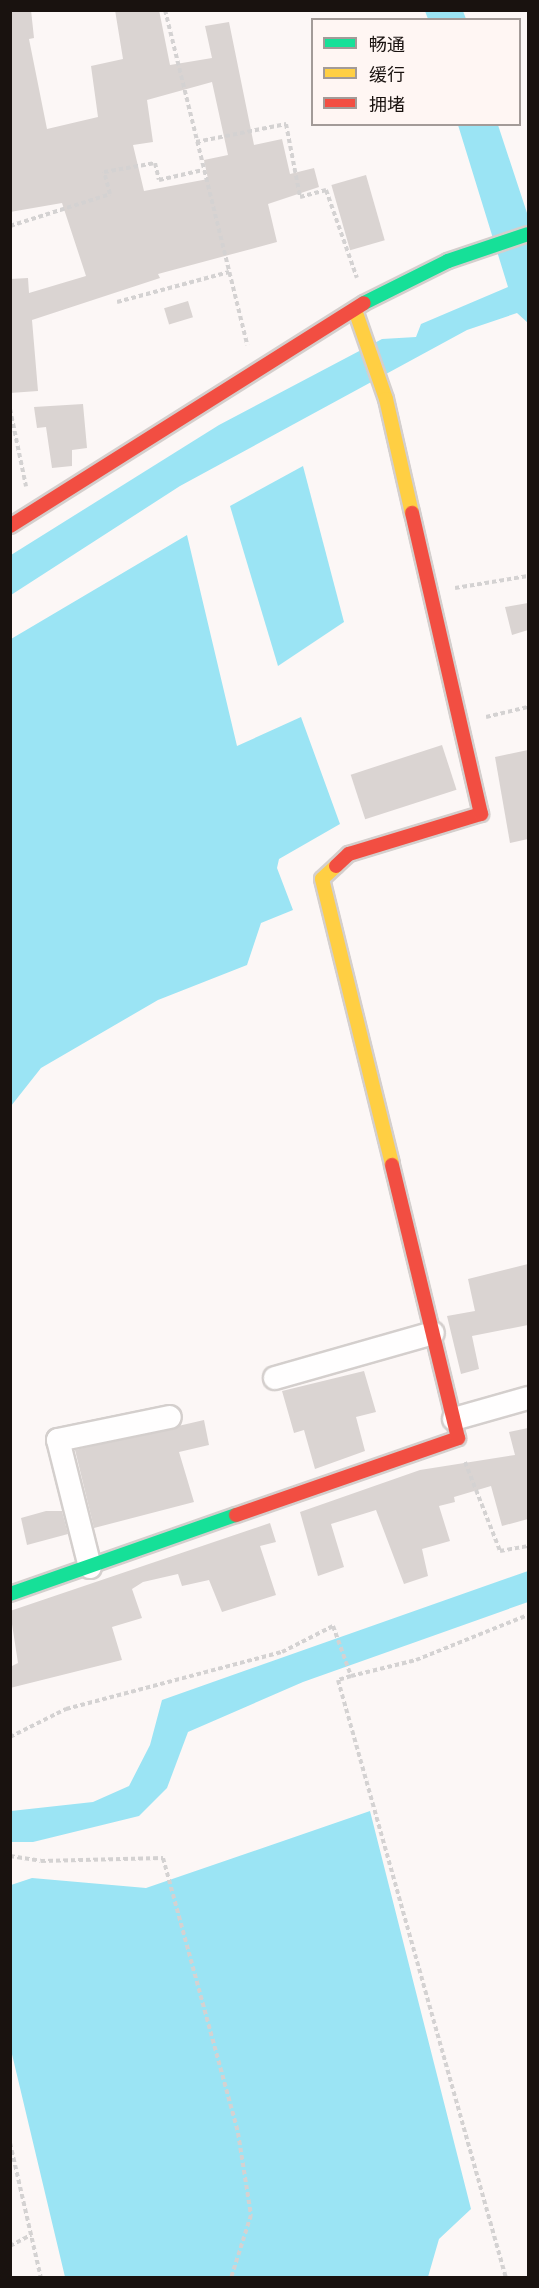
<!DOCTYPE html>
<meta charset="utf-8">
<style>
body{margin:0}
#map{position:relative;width:539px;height:2288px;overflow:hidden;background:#fcf7f6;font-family:"Open Sans","Noto Sans SC",sans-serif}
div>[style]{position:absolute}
.water>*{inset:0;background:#9be4f4}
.building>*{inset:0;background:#dad4d2;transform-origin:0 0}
.path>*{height:4px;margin-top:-2px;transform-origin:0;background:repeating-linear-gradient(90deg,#d4d2d2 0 4.5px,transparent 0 7.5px)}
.roads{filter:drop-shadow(2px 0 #d4cfcd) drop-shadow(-2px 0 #d4cfcd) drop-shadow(0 2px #d4cfcd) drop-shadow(0 -2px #d4cfcd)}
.street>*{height:22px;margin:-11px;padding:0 11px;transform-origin:11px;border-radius:11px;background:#fffefe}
.fast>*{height:14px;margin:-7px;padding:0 7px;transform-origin:7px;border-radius:7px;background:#16e098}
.slow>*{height:14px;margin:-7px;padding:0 7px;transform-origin:7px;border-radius:7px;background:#ffcf43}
.jam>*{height:14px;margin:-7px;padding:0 7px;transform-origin:7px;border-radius:7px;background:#f24e42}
span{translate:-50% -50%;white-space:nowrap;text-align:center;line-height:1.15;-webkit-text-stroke:5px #fff6f3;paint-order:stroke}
.frame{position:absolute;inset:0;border:12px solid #19120f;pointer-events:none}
.legend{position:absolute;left:311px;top:18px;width:210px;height:108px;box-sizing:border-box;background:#fff6f3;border:2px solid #a39b98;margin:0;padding:8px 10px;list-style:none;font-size:18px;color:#19120f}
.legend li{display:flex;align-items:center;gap:12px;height:30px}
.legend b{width:30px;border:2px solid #a39b98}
</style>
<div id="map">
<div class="water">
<div style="clip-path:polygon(425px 11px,463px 11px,466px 19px,428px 19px)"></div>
<div style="clip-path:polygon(458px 125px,498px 125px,528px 216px,528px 323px,517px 313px,467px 330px,180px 486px,11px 595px,11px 555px,219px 425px,382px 339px,416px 337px,421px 324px,508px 287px)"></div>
<div style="clip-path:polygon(303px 466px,344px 622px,278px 666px,230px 506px)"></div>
<div style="clip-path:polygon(187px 535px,237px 746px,301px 717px,340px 824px,279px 859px,277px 868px,293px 910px,261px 923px,247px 965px,158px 1000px,41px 1068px,11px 1106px,11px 639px)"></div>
<div style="clip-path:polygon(528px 1571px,528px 1602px,303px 1682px,188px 1732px,167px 1788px,139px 1816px,33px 1842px,11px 1842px,11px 1811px,93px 1802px,129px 1786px,150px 1745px,162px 1700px)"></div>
<div style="clip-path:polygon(370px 1811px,471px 2209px,439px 2239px,428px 2277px,65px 2277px,11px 2050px,11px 1885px,32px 1878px,146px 1888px)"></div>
</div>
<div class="building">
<div style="clip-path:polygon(evenodd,10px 10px,31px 10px,34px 38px,29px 39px,47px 129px,98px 117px,91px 66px,123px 59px,115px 10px,159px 10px,170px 65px,212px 58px,205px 26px,229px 22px,254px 145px,282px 139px,290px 174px,314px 168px,319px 187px,268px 204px,277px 242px,158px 274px,160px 278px,32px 320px,38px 391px,10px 393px,10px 279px,28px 278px,29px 293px,86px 276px,62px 203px,10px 212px,10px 10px,212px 82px,228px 155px,204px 160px,208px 179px,144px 191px,133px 145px,153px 142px,147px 100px,212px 82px)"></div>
<div style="left:366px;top:175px;width:68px;height:36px;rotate:74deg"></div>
<div style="left:188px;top:301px;width:17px;height:25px;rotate:73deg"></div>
<div style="clip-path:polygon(83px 404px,87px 448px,72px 450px,72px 466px,52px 468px,46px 427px,37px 428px,34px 407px)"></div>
<div style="clip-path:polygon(528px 603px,528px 630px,512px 635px,505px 607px)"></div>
<div style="left:442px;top:745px;width:47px;height:96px;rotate:72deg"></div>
<div style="clip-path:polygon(528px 750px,528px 839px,510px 843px,495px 757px)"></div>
<div style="clip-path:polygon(528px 1264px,528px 1325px,472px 1336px,479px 1369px,461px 1374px,447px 1316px,475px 1311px,468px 1279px)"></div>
<div style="clip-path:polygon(364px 1371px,376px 1412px,356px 1417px,365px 1451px,315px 1469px,304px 1430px,294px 1433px,282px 1391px)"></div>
<div style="clip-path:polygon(204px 1420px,209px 1445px,179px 1452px,194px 1502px,94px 1528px,75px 1450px)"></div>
<div style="clip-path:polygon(528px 1428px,528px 1519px,502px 1526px,491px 1486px,454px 1497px,455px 1502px,439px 1506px,450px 1541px,422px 1549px,428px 1576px,404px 1584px,376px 1510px,331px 1524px,344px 1567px,318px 1576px,300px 1512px,420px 1470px,515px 1455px,509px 1432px)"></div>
<div style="clip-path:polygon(46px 1511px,62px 1511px,68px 1534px,27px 1545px,21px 1518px)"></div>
<div style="clip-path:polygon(270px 1523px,276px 1542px,260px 1546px,276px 1595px,222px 1612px,209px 1580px,182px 1586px,178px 1574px,143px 1582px,132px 1589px,142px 1618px,112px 1627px,122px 1660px,10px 1688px,10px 1667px,18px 1663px,10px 1611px)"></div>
</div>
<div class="path">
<div style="left:165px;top:10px;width:345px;rotate:76.2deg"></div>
<div style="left:196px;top:142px;width:92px;rotate:-11.3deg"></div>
<div style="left:286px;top:124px;width:74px;rotate:79.1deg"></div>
<div style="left:300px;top:197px;width:27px;rotate:-15deg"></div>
<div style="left:326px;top:190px;width:93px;rotate:70.6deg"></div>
<div style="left:10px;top:226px;width:105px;rotate:-17.7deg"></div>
<div style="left:110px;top:194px;width:23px;rotate:-105deg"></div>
<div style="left:104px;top:172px;width:52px;rotate:-10deg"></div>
<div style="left:155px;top:163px;width:17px;rotate:77deg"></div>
<div style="left:159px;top:180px;width:45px;rotate:-12.8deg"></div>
<div style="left:117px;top:302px;width:116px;rotate:-15deg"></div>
<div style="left:10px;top:409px;width:79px;rotate:78.3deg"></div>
<div style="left:455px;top:588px;width:74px;rotate:-9.3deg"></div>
<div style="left:486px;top:717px;width:43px;rotate:-13.4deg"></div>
<div style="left:465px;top:1462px;width:96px;rotate:68.5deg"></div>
<div style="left:500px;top:1551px;width:28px;rotate:-10deg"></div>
<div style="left:351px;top:1676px;width:67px;rotate:-13.8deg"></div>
<div style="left:416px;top:1660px;width:121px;rotate:-21.9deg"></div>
<div style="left:10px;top:1737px;width:63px;rotate:-26.6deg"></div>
<div style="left:66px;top:1709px;width:223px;rotate:-14.8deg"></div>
<div style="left:282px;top:1652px;width:57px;rotate:-27deg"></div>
<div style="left:333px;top:1626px;width:53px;rotate:70.2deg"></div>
<div style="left:351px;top:1676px;width:14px;rotate:163deg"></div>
<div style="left:338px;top:1680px;width:621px;rotate:74.31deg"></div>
<div style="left:10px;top:1856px;width:31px;rotate:9deg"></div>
<div style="left:41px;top:1861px;width:122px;rotate:-1.4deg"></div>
<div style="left:163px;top:1858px;width:285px;rotate:74.7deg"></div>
<div style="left:238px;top:2133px;width:83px;rotate:81deg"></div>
<div style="left:251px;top:2215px;width:66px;rotate:107.6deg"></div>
<div style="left:10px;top:2143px;width:139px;rotate:77.1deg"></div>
<div style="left:10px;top:2246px;width:24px;rotate:-28deg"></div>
</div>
<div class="roads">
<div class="street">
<div style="left:275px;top:1378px;width:164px;rotate:-15.9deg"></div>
<div style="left:454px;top:1419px;width:77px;rotate:-15.8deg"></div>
<div style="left:90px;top:1567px;width:131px;rotate:-104.1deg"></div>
<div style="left:58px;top:1440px;width:114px;rotate:-11.6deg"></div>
</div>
<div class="fast">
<div style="left:364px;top:303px;width:94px;rotate:-26.6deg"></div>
<div style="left:448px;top:261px;width:84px;rotate:-18.6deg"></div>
<div style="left:10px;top:1594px;width:239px;rotate:-19.3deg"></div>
</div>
<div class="slow">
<div style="left:355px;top:310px;width:94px;rotate:70.8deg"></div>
<div style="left:386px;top:399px;width:117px;rotate:77.2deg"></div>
<div style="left:336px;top:866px;width:19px;rotate:137deg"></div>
<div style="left:322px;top:879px;width:294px;rotate:76.2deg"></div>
</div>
<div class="jam">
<div style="left:10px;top:526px;width:418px;rotate:-32.2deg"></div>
<div style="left:336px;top:866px;width:18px;rotate:-43deg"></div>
<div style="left:349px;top:854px;width:138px;rotate:-16.9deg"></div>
<div style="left:481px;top:814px;width:309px;rotate:-102.9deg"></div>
<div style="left:236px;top:1515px;width:235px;rotate:-19.1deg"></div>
<div style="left:458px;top:1438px;width:281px;rotate:-103.6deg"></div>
</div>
</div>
<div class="frame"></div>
<ul class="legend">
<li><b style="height:8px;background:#16e098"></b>畅通</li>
<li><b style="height:8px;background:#ffcf43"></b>缓行</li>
<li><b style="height:8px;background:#f24e42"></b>拥堵</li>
</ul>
</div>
